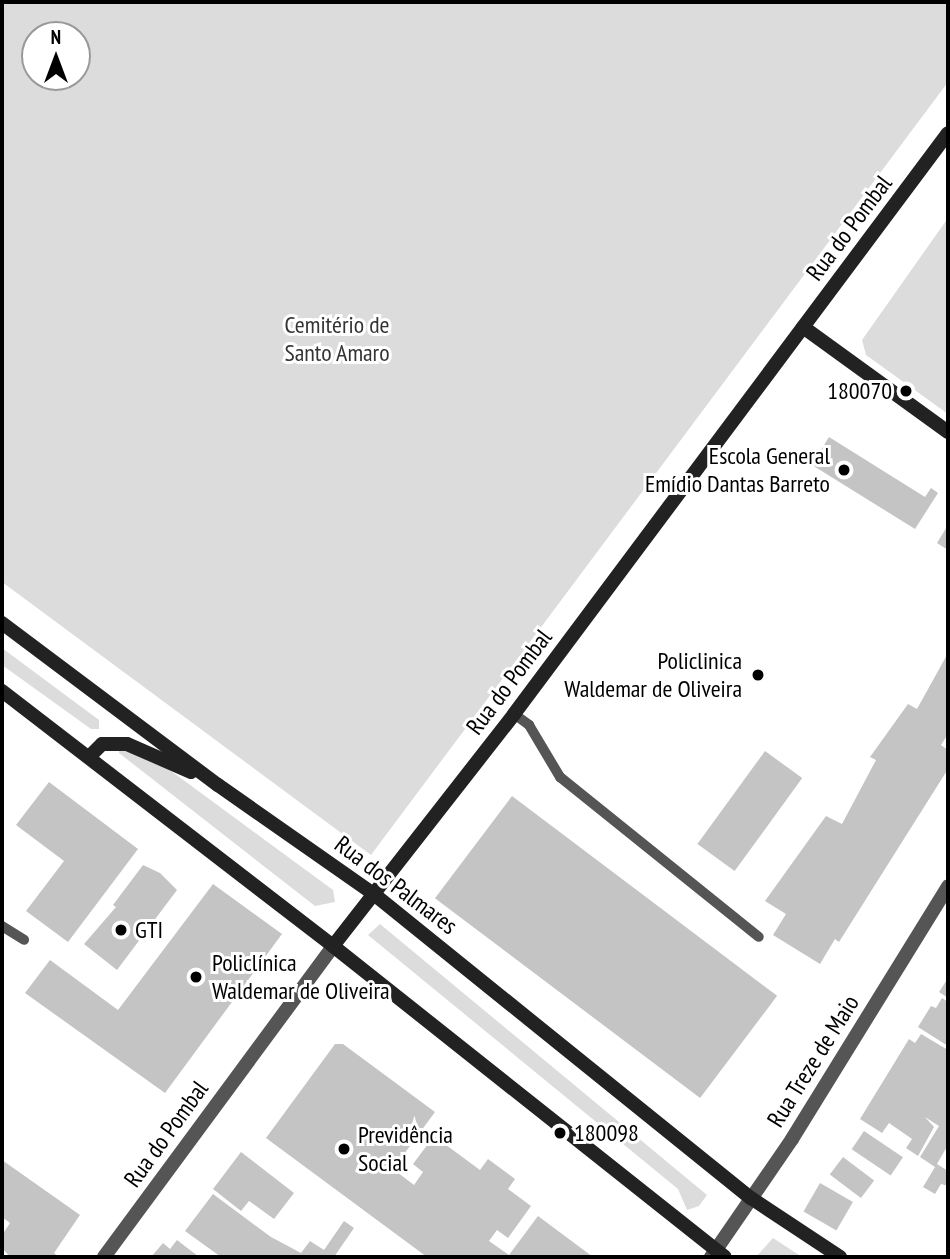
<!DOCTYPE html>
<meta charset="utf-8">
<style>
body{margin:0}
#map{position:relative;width:950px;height:1259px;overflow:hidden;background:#fff;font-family:"PT Sans Narrow",sans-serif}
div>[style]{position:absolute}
.green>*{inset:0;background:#dcdcdc}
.building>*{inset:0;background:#c4c4c4;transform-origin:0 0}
.lane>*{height:10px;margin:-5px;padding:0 5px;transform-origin:5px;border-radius:5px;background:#555}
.street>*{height:14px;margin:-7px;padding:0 7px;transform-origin:7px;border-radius:7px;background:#555}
.secondary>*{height:14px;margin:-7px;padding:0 7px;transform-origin:7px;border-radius:7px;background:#222}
.dots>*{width:19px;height:19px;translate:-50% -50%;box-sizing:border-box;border:4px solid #fff;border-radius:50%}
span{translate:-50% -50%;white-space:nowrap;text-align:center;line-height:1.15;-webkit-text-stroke:6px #fff;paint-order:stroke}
.street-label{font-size:24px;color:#000}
.park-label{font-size:24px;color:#333}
.poi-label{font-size:24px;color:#000}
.right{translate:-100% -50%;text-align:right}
.left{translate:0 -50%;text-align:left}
.frame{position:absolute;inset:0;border:4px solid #000;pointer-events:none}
.north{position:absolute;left:21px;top:21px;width:70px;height:70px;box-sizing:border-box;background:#fff;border:2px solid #999;border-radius:50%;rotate:0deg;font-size:19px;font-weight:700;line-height:28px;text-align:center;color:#000}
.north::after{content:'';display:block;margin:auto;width:24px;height:32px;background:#000;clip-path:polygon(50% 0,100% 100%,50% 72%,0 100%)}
</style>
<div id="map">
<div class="green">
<div style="clip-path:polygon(evenodd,2px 2px,948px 2px,948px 82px,371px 855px,2px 582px,2px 2px,77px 35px,77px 77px,35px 77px,35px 35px,77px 35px)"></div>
<div style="clip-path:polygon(948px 218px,948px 414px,866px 355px,862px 340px)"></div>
<div style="clip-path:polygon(2px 648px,99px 720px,99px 729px,91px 729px,2px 665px)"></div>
<div style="clip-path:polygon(129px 740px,333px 890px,335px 902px,315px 906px,119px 753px,119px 744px)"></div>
<div style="clip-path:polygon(380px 924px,707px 1195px,699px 1206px,687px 1210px,678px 1189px,368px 935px)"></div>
<div style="clip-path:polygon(773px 1238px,802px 1257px,756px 1257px)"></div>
</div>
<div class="building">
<div style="clip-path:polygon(829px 437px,925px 497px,931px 488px,938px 493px,915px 529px,812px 465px)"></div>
<div style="clip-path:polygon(948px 525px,948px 550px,937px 543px)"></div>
<div style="clip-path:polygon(948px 653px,948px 734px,941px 745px,948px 750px,948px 769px,839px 942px,835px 939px,820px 964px,773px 935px,786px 914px,765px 901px,826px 816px,842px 824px,876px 760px,870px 757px,908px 704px,917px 709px)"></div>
<div style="left:765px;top:751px;width:46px;height:115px;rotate:36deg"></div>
<div style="clip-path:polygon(49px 782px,138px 849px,68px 942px,26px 911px,64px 861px,16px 825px)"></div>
<div style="left:512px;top:796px;width:332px;height:128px;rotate:37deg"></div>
<div style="clip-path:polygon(143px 865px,160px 873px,177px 890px,117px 970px,84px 944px,116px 907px,113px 905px)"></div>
<div style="clip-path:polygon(213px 884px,282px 934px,165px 1093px,25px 993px,50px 960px,118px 1010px)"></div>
<div style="clip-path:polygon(948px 978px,948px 998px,939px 992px)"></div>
<div style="clip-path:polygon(942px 998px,948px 1002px,948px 1046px,918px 1027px,931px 1006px,936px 1008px)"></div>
<div style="clip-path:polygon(921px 1034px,948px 1050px,948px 1145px,937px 1164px,948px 1171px,948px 1186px,941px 1184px,935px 1194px,923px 1187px,935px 1167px,920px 1157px,939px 1126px,925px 1117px,934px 1127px,918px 1156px,906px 1148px,912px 1139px,889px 1123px,882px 1133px,860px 1119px,909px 1039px,915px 1043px)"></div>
<div style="clip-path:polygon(335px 1044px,343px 1044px,435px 1112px,393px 1169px,414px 1185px,423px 1172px,413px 1164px,434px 1136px,480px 1170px,488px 1159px,515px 1179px,508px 1189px,531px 1206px,508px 1238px,497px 1230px,489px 1241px,509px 1255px,538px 1216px,593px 1257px,427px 1257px,266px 1138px)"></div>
<div style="left:864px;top:1131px;width:47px;height:22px;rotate:34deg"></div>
<div style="clip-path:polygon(241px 1152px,294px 1193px,274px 1219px,249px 1201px,241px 1211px,213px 1189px)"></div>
<div style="left:843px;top:1157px;width:39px;height:22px;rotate:37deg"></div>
<div style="clip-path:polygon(2px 1160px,80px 1215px,54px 1253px,59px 1257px,10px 1257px,2px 1248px,2px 1235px,10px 1223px,2px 1217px)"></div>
<div style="left:820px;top:1183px;width:38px;height:33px;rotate:30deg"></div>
<div style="clip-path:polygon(213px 1194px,271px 1237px,301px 1253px,310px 1241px,324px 1250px,344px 1221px,354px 1228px,334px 1257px,221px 1257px,185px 1231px)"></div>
<div style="clip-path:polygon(177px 1240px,199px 1257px,151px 1257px,163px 1243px,170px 1249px)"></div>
</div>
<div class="lane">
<div style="left:514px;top:714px;width:19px;rotate:36deg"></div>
<div style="left:529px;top:725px;width:61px;rotate:59.2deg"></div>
<div style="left:560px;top:777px;width:255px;rotate:38.8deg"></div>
<div style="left:2px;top:926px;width:26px;rotate:32deg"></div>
</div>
<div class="street">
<div style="left:104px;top:1257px;width:386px;rotate:-53.6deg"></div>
<div style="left:711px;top:1257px;width:143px;rotate:-55.5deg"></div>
<div style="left:792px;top:1139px;width:297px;rotate:-58.3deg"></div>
</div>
<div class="secondary">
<div style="left:803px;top:327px;width:179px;rotate:35.9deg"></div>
<div style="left:2px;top:623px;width:270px;rotate:36.9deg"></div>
<div style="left:218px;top:785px;width:192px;rotate:35deg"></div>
<div style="left:375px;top:895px;width:483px;rotate:38.9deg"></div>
<div style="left:751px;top:1198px;width:107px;rotate:33.5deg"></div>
<div style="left:2px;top:691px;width:418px;rotate:37.6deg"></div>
<div style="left:333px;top:946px;width:500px;rotate:38.43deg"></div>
<div style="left:90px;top:756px;width:17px;rotate:-45deg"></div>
<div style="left:102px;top:744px;width:25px"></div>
<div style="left:127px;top:744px;width:70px;rotate:23.6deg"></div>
<div style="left:333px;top:946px;width:294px;rotate:-52deg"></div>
<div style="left:514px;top:714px;width:725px;rotate:-53.24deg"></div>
</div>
<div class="dots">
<div style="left:906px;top:391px;background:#000"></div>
<div style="left:844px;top:470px;background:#000"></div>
<div style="left:758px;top:675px;background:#000"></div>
<div style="left:121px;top:930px;background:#000"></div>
<div style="left:196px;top:977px;background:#000"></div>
<div style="left:560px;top:1133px;background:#000"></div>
<div style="left:344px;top:1149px;background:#000"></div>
</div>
<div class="street-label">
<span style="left:849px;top:228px;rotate:-53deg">Rua do Pombal</span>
<span style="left:509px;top:682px;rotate:-53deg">Rua do Pombal</span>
<span style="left:396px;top:885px;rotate:37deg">Rua dos Palmares</span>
<span style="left:813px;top:1061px;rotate:-58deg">Rua Treze de Maio</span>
<span style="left:166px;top:1134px;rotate:-54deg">Rua do Pombal</span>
</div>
<div class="park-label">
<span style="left:337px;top:339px">Cemitério de<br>Santo Amaro</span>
</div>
<div class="poi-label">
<span class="right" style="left:892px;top:391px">180070</span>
<span class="right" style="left:830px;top:470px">Escola General<br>Emídio Dantas Barreto</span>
<span class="right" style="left:742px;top:675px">Policlinica<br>Waldemar de Oliveira</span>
<span class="left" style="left:135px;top:930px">GTI</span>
<span class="left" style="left:212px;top:977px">Policlínica<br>Waldemar de Oliveira</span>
<span class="left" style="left:574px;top:1133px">180098</span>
<span class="left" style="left:358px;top:1149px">Previdência<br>Social</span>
</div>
<div class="frame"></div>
<div class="north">N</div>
</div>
